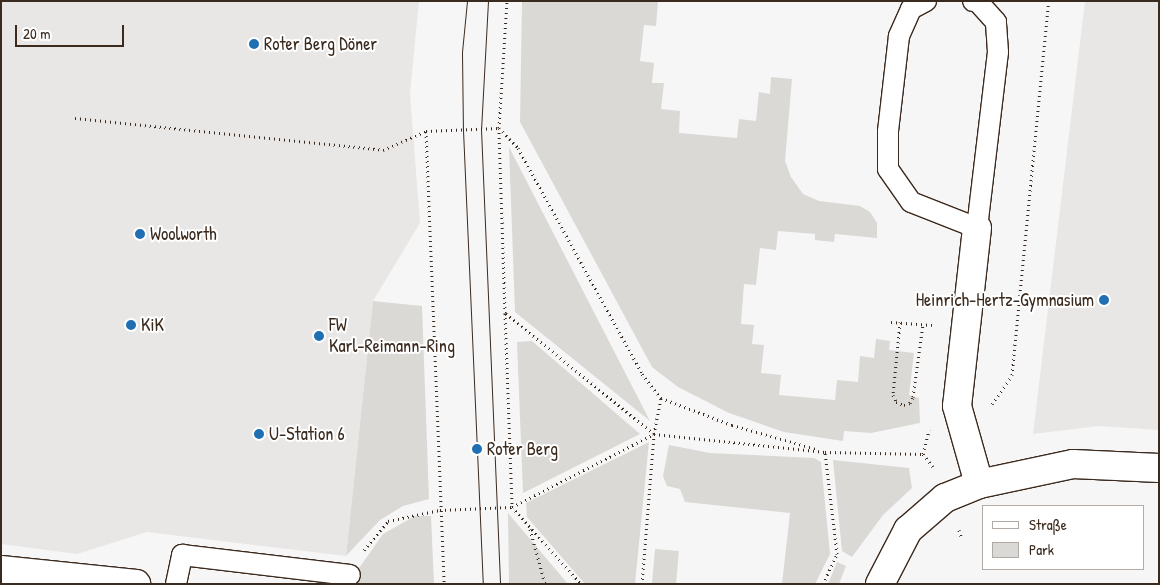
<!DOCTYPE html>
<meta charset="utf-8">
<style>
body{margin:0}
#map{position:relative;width:1160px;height:585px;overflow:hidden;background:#f7f6f6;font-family:"Patrick Hand",sans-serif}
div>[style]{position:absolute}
.built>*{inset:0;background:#e9e7e6}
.green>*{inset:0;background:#dbd9d6;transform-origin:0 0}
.path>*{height:3px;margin-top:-1.5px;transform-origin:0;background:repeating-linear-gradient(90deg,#3b2a1e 0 1px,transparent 0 5px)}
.roads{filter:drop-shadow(1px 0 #3b2a1e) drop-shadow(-1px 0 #3b2a1e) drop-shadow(0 1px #3b2a1e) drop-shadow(0 -1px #3b2a1e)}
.service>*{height:20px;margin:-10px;padding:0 10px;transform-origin:10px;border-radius:10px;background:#fff}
.minor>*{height:28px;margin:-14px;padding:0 14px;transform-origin:14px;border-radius:14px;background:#fff}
.tram>*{height:1px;margin:-0.5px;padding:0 0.5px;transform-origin:0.5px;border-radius:0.5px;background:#3b2a1e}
.dots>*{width:14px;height:14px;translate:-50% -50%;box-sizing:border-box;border:2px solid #fff;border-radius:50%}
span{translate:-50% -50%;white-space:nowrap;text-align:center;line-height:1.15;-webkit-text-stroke:4px #fff;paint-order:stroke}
.poi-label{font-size:18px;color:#3b2a1e}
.left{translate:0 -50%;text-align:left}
.right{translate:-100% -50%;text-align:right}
.frame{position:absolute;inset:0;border:2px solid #3b2a1e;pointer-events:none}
.legend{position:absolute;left:982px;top:505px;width:162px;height:65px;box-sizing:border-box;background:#fff;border:1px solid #b1aaa5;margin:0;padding:6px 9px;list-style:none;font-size:15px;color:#3b2a1e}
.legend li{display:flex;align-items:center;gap:10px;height:25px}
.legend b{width:25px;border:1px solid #b1aaa5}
.scale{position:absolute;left:15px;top:25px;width:109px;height:22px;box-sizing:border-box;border:2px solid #3b2a1e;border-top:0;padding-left:6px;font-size:15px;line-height:18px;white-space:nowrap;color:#3b2a1e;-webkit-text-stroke:4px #fff;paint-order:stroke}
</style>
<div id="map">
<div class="built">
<div style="clip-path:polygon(1px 1px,419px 1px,410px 94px,420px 223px,373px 301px,346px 556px,147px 532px,77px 554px,1px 544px)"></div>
<div style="clip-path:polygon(1085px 1px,1159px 1px,1159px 430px,1099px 426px,1033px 434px)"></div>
</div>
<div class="green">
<div style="clip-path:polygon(522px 1px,658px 1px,656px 26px,644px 25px,640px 61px,654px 63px,652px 83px,664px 83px,661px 109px,680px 111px,679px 133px,737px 138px,739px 119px,756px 121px,759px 92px,770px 94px,771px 77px,792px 79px,785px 161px,791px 177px,803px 194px,819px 201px,860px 206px,870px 212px,877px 223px,877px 238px,835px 234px,834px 242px,815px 240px,815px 234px,778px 231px,776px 250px,760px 248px,756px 285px,744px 284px,741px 324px,754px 325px,752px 344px,764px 345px,761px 373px,781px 375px,779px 395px,835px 400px,837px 380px,858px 382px,860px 356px,874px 358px,876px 339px,890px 341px,889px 350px,914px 353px,909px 395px,919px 398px,920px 423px,871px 433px,844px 431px,843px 441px,784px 432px,729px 413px,678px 387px,652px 367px,520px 122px)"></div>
<div style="clip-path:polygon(509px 147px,650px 421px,515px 312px)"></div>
<div style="clip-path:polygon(373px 301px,422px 306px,429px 499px,403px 506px,380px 520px,346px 556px)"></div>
<div style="clip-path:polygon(532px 341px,640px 434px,523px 493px,517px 342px)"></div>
<div style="clip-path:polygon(649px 442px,635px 584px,585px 584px,527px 517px,526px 503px)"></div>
<div style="clip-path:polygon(669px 445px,710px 453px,814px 458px,821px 462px,830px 554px,815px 584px,782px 584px,790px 513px,685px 502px,680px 489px,667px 486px,663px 476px)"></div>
<div style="clip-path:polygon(833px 460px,909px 468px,912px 488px,883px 515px,852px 557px,842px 551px)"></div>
<div style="clip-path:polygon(508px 513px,568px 584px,509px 584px)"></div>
<div style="clip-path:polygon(415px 516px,431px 516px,434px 584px,348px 584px,383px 534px)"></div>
<div style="left:655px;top:549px;width:24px;height:35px;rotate:5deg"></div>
<div style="clip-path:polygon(837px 562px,846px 566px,839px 584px,828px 584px)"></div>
</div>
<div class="path">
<div style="left:75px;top:118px;width:310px;rotate:5.9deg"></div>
<div style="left:383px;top:150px;width:47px;rotate:-23.8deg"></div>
<div style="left:426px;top:131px;width:73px;rotate:-2.4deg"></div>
<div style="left:499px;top:128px;width:28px;rotate:46deg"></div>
<div style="left:518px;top:148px;width:258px;rotate:61.2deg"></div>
<div style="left:642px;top:374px;width:31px;rotate:52deg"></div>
<div style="left:426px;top:131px;width:453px;rotate:87.7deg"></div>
<div style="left:505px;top:313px;width:194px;rotate:87.9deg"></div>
<div style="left:512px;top:507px;width:103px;rotate:48.1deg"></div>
<div style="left:891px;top:322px;width:41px;rotate:4.2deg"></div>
<div style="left:900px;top:322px;width:73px;rotate:95.5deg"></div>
<div style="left:893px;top:395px;width:8px;rotate:67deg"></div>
<div style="left:896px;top:402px;width:9px;rotate:21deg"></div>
<div style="left:904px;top:405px;width:6px;rotate:-18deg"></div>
<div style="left:910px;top:403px;width:7px;rotate:-63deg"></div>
<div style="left:913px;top:397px;width:74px;rotate:-82.2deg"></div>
<div style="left:992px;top:404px;width:35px;rotate:-55deg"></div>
<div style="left:1012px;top:375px;width:376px;rotate:-84.4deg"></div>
<div style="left:654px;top:434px;width:37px;rotate:-79deg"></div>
<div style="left:661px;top:398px;width:76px;rotate:20.8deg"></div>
<div style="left:732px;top:425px;width:87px;rotate:15.9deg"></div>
<div style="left:923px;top:454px;width:25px;rotate:-76deg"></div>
<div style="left:530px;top:529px;width:57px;rotate:74.7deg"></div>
<div style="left:959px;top:530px;width:9px;rotate:72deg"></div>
<div style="left:364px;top:550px;width:38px;rotate:-50deg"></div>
<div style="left:388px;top:521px;width:53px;rotate:-11.9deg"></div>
<div style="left:440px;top:510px;width:72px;rotate:-2.4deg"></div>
<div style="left:512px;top:507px;width:160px;rotate:-27.2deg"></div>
<div style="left:654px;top:434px;width:192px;rotate:-140.9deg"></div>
<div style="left:505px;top:313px;width:185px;rotate:-91.9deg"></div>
<div style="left:499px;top:128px;width:127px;rotate:-86.4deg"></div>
<div style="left:642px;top:584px;width:150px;rotate:-85.4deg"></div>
<div style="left:654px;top:434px;width:172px;rotate:6deg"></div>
<div style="left:825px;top:452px;width:98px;rotate:1.2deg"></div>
<div style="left:923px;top:454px;width:16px;rotate:52deg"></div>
<div style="left:823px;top:584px;width:33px;rotate:-65deg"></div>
<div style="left:837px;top:554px;width:103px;rotate:-96.7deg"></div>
</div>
<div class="roads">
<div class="service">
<div style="left:926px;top:1px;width:17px;rotate:152deg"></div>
<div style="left:911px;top:9px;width:30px;rotate:114deg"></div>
<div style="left:899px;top:36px;width:96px;rotate:96.6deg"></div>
<div style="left:888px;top:131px;width:38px;rotate:90deg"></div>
<div style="left:888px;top:169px;width:40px;rotate:55.1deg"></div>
<div style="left:911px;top:202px;width:71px;rotate:21.5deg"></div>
<div style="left:977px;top:228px;width:177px;rotate:-83.2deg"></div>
<div style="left:998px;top:52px;width:30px;rotate:-94deg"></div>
<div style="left:996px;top:22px;width:27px;rotate:-132deg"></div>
<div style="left:978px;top:2px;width:5px;rotate:-169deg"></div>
<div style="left:176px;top:584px;width:30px;rotate:-78deg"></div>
<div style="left:182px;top:555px;width:169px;rotate:6.8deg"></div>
</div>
<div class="minor">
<div style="left:977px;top:228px;width:179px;rotate:96.4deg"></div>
<div style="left:957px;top:406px;width:81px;rotate:74.2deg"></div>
<div style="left:1px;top:570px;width:136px;rotate:5.9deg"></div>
<div style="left:880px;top:584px;width:61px;rotate:-62.6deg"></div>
<div style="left:908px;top:530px;width:49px;rotate:-40.9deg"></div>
<div style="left:945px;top:498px;width:37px;rotate:-22deg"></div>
<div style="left:979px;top:484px;width:96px;rotate:-12deg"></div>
<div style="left:1073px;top:464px;width:86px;rotate:2.7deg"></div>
</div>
</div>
<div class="tram">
<div style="left:467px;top:1px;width:51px;rotate:95.6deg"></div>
<div style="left:462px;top:52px;width:78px;rotate:89.3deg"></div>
<div style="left:463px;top:130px;width:454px;rotate:87.5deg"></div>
<div style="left:488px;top:1px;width:128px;rotate:93.1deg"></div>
<div style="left:481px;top:129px;width:455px;rotate:87.6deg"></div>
</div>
<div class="dots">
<div style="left:254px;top:44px;background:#1f6fb2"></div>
<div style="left:140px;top:234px;background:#1f6fb2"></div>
<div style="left:1104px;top:300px;background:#1f6fb2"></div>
<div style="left:131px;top:325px;background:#1f6fb2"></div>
<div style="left:319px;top:336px;background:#1f6fb2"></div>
<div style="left:259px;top:434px;background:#1f6fb2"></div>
<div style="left:477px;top:449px;background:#1f6fb2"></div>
</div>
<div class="poi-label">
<span class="left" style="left:264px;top:44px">Roter Berg Döner</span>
<span class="left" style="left:150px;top:234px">Woolworth</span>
<span class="right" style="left:1094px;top:300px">Heinrich-Hertz-Gymnasium</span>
<span class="left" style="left:141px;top:325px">KiK</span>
<span class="left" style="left:329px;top:336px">FW<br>Karl-Reimann-Ring</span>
<span class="left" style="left:269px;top:434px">U-Station 6</span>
<span class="left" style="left:487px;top:449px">Roter Berg</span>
</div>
<div class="frame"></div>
<ul class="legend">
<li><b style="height:6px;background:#fff"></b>Straße</li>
<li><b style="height:14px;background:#dbd9d6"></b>Park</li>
</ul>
<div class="scale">20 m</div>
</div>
